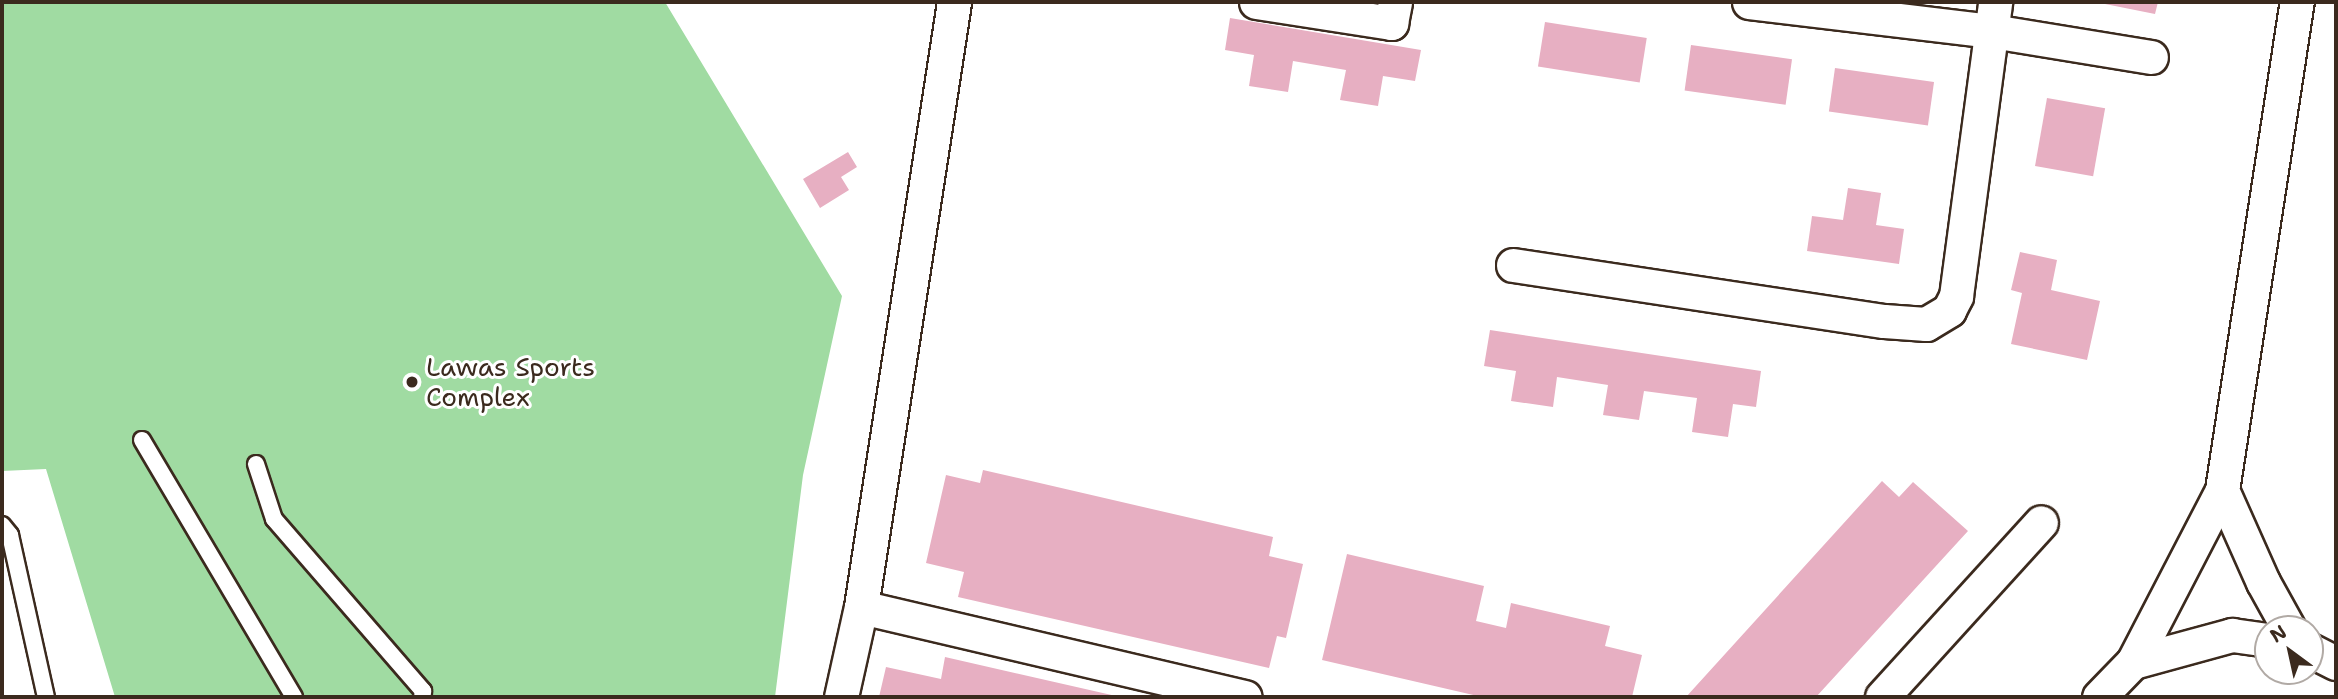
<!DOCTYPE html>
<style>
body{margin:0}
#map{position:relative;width:2338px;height:699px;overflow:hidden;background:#fff;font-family:"Shantell Sans",sans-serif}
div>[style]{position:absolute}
.green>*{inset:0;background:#a0dba2}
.building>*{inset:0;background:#e7afc2;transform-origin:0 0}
.roads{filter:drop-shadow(2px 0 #3b2a1e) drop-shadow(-2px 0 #3b2a1e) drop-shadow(0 2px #3b2a1e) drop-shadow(0 -2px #3b2a1e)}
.lane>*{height:16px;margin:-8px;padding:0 8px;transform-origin:8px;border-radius:8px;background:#fff}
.street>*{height:33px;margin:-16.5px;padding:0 16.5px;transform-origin:16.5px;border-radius:16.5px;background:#fff}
.dots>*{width:19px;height:19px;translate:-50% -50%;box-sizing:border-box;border:4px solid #fff;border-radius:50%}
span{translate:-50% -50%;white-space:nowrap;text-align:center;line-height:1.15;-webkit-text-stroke:6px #fff;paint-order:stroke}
.poi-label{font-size:26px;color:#3b2a1e}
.left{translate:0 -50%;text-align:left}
.frame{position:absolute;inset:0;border:4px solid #3b2a1e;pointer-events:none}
.north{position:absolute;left:2254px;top:615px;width:70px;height:70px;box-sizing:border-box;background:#fff;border:2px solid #b1aaa5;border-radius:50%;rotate:327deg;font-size:19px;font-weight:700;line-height:28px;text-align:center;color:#3b2a1e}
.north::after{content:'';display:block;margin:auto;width:24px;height:32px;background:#3b2a1e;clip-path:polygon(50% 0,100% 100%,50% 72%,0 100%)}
</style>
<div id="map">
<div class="green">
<div style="clip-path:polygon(2px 2px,665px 2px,842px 296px,803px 475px,775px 697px,115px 697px,46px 469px,2px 471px)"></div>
</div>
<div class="building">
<div style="clip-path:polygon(2095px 2px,2158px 2px,2155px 14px)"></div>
<div style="clip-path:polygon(1230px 18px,1421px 50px,1415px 81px,1383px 76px,1378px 106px,1340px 100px,1346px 70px,1293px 61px,1288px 92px,1249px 86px,1254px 55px,1225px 50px)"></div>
<div style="left:1545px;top:22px;width:103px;height:45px;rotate:9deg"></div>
<div style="left:1691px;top:45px;width:102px;height:46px;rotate:8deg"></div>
<div style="left:1835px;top:68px;width:100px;height:44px;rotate:8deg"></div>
<div style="left:2047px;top:98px;width:59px;height:69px;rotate:10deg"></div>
<div style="clip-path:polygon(848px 152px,857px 167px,841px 177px,849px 190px,820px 208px,803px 179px)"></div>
<div style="clip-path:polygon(1848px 188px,1881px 193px,1876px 225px,1904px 229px,1899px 264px,1807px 251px,1812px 216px,1843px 220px)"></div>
<div style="clip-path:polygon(2020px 252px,2057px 260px,2051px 290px,2100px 301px,2087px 360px,2011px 344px,2022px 293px,2011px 290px)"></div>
<div style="clip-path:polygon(1490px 330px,1761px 371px,1756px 407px,1733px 404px,1728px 437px,1692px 432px,1697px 398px,1644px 391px,1639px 420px,1603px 415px,1608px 385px,1557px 377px,1553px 407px,1511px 401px,1516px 371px,1484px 366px)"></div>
<div style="clip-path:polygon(983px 470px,1273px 537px,1269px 556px,1303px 564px,1286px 638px,1277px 636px,1269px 668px,958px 597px,964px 572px,926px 563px,946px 475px,980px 483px)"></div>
<div style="clip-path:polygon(1882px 481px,1899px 497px,1913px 482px,1968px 531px,1816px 697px,1686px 697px)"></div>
<div style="clip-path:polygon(1347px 554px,1484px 586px,1476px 621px,1506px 628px,1511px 603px,1610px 626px,1605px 646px,1642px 655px,1632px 697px,1482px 697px,1322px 660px)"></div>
<div style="clip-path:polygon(945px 657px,1116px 696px,1116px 697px,879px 697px,886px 667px,941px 679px)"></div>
</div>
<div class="roads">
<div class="lane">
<div style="left:142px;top:440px;width:299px;rotate:59.4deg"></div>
<div style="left:256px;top:464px;width:58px;rotate:71.9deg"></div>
<div style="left:274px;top:519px;width:228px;rotate:49.1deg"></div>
<div style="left:423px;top:691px;width:6px;rotate:99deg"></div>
<div style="left:2px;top:525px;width:13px;rotate:51deg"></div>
<div style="left:10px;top:535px;width:166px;rotate:77.5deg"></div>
</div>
<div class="street">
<div style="left:1256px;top:2px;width:137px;rotate:8.8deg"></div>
<div style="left:1391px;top:23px;width:21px;rotate:-79deg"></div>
<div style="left:1749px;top:2px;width:245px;rotate:6.8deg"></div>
<div style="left:1992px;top:31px;width:161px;rotate:9.3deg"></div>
<div style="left:1513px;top:265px;width:375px;rotate:8.6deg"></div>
<div style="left:1884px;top:321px;width:42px;rotate:4.1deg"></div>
<div style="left:1926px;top:324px;width:27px;rotate:-31deg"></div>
<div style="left:1949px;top:310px;width:16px;rotate:-63deg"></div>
<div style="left:1956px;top:296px;width:297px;rotate:-82.4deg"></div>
<div style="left:2222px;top:490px;width:101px;rotate:66deg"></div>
<div style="left:2263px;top:582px;width:54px;rotate:61deg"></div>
<div style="left:861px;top:607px;width:394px;rotate:13.2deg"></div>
<div style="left:2310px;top:650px;width:29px;rotate:27deg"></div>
<div style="left:2133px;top:662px;width:194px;rotate:-62.6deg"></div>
<div style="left:2222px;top:490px;width:494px;rotate:-81.3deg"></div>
<div style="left:841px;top:697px;width:92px;rotate:-77.5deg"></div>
<div style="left:861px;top:607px;width:612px;rotate:-81.26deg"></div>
<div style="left:1882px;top:697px;width:236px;rotate:-47.7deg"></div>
<div style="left:2099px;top:697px;width:49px;rotate:-45.8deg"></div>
<div style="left:2133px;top:662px;width:103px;rotate:-15.3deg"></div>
<div style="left:2232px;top:635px;width:36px;rotate:8deg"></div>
</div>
</div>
<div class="dots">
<div style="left:412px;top:382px;background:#3b2a1e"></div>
</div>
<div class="poi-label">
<span class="left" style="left:426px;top:382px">Lawas Sports<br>Complex</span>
</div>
<div class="frame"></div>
<div class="north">N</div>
</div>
